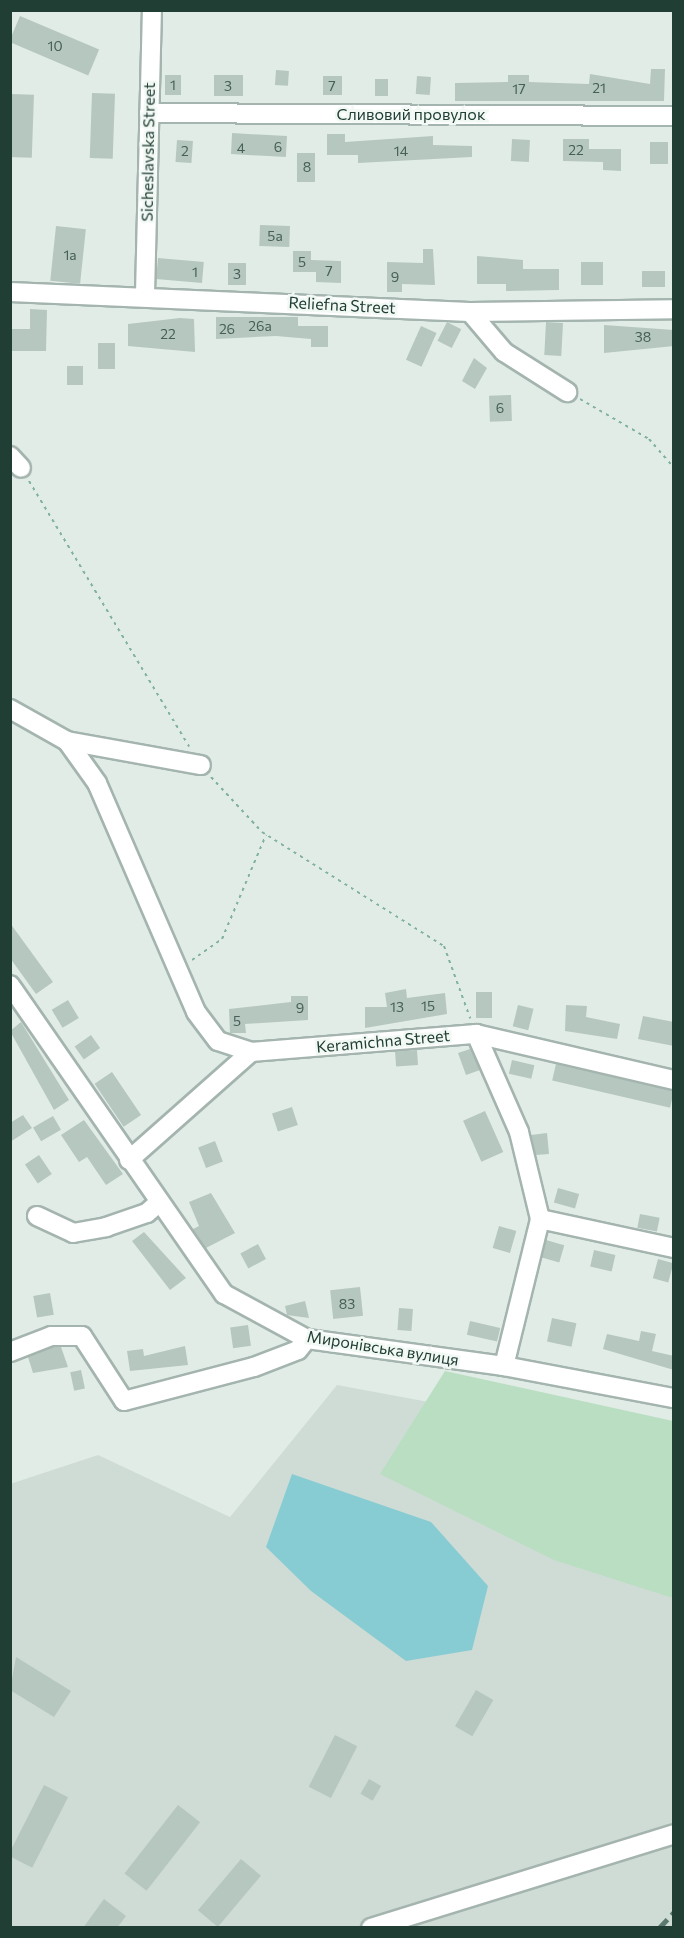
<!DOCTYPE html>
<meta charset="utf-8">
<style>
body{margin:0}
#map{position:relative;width:684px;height:1938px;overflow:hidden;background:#e1ece7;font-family:Commissioner,sans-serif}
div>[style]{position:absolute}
.built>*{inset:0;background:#cfdcd5}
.green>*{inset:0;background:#b9dec1}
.water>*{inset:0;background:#87ccd3}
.building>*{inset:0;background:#b6c7bf;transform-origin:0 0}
.path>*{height:2px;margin-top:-1px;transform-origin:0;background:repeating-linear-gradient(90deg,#80b19f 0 3px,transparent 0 7.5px)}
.roads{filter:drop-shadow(2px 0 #a4b4ae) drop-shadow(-2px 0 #a4b4ae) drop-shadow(0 2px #a4b4ae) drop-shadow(0 -2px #a4b4ae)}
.minor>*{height:18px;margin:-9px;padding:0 9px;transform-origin:9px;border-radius:9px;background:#fff}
.rail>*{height:4.5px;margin-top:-2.25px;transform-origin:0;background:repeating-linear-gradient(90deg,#5b796f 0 12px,transparent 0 18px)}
span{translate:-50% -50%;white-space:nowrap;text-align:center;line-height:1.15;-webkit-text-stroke:5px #f2f9f5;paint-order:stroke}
.number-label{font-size:14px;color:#466057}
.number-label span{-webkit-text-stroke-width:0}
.street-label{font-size:16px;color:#213e34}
.frame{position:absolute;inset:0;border:12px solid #213e34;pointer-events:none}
</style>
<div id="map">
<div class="built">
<div style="clip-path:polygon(337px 1385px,673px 1447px,673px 1927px,11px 1927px,10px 1484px,98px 1455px,230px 1517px)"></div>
</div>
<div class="green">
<div style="clip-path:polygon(445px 1371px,673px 1421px,673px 1598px,554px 1560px,380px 1474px)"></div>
</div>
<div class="water">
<div style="clip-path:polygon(292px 1474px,431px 1522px,488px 1586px,472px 1650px,406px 1661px,311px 1591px,266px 1547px)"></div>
</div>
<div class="building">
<div style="left:20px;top:16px;width:86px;height:28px;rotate:23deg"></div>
<div style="clip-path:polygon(651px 69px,665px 69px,664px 101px,455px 101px,455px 83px,508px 82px,508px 75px,529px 75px,529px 82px,589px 84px,590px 74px,650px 84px)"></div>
<div style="left:276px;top:70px;width:13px;height:15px;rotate:4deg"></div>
<div style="left:165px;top:75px;width:16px;height:20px"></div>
<div style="left:214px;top:75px;width:29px;height:21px"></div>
<div style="left:323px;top:76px;width:19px;height:19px"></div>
<div style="left:417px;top:76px;width:14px;height:18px;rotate:4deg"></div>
<div style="left:375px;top:79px;width:13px;height:17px"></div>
<div style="left:92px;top:93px;width:23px;height:65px;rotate:2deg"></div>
<div style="left:10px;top:94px;width:24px;height:63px;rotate:2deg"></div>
<div style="clip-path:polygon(327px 134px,345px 134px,345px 142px,433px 136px,433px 145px,472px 146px,472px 157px,358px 163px,358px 155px,327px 155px)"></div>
<div style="left:287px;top:136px;width:21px;height:55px;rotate:93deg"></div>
<div style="left:512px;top:139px;width:18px;height:22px;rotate:3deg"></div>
<div style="clip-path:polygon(563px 139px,589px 139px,589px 149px,621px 149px,621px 171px,603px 170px,603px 162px,563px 161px)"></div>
<div style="left:177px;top:140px;width:16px;height:22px;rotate:4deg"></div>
<div style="left:650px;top:142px;width:18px;height:22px"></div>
<div style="left:297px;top:153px;width:18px;height:29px"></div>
<div style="left:260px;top:225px;width:30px;height:21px;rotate:2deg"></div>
<div style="left:56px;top:226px;width:30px;height:55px;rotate:6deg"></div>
<div style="clip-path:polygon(423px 249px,433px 249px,435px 285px,402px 284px,402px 292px,387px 292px,387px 262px,423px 263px)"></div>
<div style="clip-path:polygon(293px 251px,311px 251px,311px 260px,341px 261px,341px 283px,316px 282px,316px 272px,293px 272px)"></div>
<div style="clip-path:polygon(477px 256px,523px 260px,523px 269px,559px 269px,559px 290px,506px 291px,506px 284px,477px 284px)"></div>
<div style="left:158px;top:258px;width:46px;height:21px;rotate:5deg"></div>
<div style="left:581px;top:262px;width:22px;height:23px"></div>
<div style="left:228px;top:263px;width:18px;height:22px"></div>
<div style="left:642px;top:271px;width:23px;height:16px"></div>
<div style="clip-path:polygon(30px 309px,47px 310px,46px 351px,10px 351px,10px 329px,30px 329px)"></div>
<div style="clip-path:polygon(216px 317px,298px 317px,298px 326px,328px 326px,328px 347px,311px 347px,311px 339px,276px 336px,216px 339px)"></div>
<div style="clip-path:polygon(180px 318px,194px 319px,195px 352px,128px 346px,128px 324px)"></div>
<div style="left:447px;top:322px;width:16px;height:21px;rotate:27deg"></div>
<div style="left:563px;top:323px;width:33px;height:17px;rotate:93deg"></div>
<div style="clip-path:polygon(604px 325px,674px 330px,674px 346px,604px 353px)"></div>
<div style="left:421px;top:326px;width:17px;height:37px;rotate:24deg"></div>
<div style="left:98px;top:343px;width:17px;height:26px"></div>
<div style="clip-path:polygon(474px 358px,487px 368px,475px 389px,462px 381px)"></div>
<div style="left:67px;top:366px;width:16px;height:19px"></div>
<div style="left:511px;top:395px;width:26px;height:22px;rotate:88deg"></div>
<div style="clip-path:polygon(10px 923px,53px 982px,36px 994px,10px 958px)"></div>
<div style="clip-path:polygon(406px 989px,407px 998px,445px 993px,447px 1014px,365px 1028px,365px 1007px,387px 1007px,385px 993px)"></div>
<div style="left:476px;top:992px;width:16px;height:26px"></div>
<div style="clip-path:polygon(291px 996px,308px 996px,308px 1020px,245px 1024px,246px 1033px,230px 1033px,229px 1009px,291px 1002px)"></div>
<div style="left:68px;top:1000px;width:21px;height:19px;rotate:59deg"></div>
<div style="left:518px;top:1005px;width:16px;height:22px;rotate:14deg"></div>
<div style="clip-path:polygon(566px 1005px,587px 1006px,586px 1017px,620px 1024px,617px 1039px,565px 1031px)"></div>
<div style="clip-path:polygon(643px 1016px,674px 1022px,674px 1046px,638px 1039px)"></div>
<div style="clip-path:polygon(21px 1022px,69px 1100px,54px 1110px,10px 1031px)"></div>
<div style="left:91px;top:1035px;width:16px;height:20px;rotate:55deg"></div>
<div style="clip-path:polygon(470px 1049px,480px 1070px,466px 1075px,458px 1053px)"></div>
<div style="left:417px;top:1050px;width:15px;height:22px;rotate:86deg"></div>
<div style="left:512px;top:1060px;width:23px;height:14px;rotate:13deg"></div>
<div style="left:556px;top:1064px;width:121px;height:17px;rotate:13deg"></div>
<div style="left:112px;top:1072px;width:52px;height:21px;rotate:56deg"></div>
<div style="left:292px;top:1107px;width:19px;height:21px;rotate:72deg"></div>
<div style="left:485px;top:1111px;width:45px;height:24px;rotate:66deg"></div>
<div style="clip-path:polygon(23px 1115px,32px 1128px,10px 1142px,10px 1123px)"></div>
<div style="left:53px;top:1116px;width:16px;height:23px;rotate:60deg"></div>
<div style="clip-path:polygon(84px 1120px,123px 1174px,106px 1185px,87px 1157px,79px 1162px,61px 1135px)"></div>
<div style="clip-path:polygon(547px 1133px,549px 1154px,536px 1155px,531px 1135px)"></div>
<div style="left:215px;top:1141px;width:22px;height:18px;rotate:69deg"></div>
<div style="left:39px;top:1155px;width:23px;height:17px;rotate:56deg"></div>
<div style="left:558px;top:1188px;width:22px;height:15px;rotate:16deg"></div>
<div style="clip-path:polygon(211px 1193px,235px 1233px,206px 1248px,193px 1229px,199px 1226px,189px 1202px)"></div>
<div style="left:640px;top:1214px;width:20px;height:14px;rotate:11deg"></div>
<div style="left:499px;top:1226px;width:18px;height:23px;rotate:16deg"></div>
<div style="clip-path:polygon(144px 1232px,186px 1278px,170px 1290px,132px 1241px)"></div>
<div style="left:546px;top:1240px;width:19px;height:18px;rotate:16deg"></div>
<div style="left:258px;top:1244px;width:17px;height:20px;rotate:62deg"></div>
<div style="left:594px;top:1250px;width:22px;height:17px;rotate:13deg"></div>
<div style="left:658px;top:1259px;width:16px;height:20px;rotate:15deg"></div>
<div style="left:360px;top:1287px;width:29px;height:30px;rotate:84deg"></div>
<div style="left:50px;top:1293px;width:22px;height:17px;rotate:80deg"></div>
<div style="clip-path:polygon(305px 1301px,309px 1318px,287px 1315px,285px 1306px)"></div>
<div style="left:399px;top:1308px;width:14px;height:22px;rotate:4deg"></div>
<div style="left:552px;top:1318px;width:25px;height:24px;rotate:12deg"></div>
<div style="left:470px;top:1321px;width:31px;height:14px;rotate:13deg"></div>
<div style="left:248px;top:1325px;width:21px;height:18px;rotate:82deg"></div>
<div style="clip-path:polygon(641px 1331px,656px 1334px,652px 1351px,674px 1356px,674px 1370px,603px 1349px,607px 1334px,639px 1341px)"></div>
<div style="clip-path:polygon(185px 1346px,188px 1365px,130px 1371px,127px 1351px,143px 1349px,144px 1356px)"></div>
<div style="clip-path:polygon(53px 1347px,61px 1347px,68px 1367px,33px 1373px,28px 1357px)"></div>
<div style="left:81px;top:1370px;width:19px;height:11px;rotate:78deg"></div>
<div style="clip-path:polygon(16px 1657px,71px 1691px,54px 1717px,10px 1690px)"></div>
<div style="left:476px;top:1690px;width:20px;height:42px;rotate:30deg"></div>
<div style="left:335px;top:1735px;width:25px;height:58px;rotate:27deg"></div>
<div style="left:369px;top:1779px;width:14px;height:17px;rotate:30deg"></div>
<div style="left:44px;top:1785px;width:27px;height:79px;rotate:27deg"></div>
<div style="left:178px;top:1805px;width:28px;height:87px;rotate:38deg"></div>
<div style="left:241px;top:1859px;width:26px;height:67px;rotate:40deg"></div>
<div style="clip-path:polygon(104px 1899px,126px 1916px,117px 1928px,83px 1928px)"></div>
</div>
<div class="path">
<div style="left:580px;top:399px;width:80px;rotate:30.1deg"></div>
<div style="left:649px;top:439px;width:38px;rotate:49deg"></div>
<div style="left:29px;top:481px;width:310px;rotate:58.9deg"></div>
<div style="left:211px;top:777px;width:75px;rotate:47.2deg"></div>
<div style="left:262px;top:832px;width:215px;rotate:32.1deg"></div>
<div style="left:444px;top:946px;width:77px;rotate:70.1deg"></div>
<div style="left:192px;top:960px;width:37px;rotate:-35deg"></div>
<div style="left:222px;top:939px;width:113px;rotate:-67.1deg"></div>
</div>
<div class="roads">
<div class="minor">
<div style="left:149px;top:113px;width:525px;rotate:0.33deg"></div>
<div style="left:10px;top:292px;width:460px;rotate:2.5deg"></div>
<div style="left:470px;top:312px;width:204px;rotate:-0.8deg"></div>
<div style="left:145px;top:294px;width:284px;rotate:-88.6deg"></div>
<div style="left:470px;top:312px;width:52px;rotate:49.6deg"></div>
<div style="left:504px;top:352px;width:75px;rotate:32.4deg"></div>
<div style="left:10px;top:456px;width:16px;rotate:47deg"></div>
<div style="left:10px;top:709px;width:65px;rotate:29.3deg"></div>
<div style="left:67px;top:741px;width:52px;rotate:54.5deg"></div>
<div style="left:97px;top:783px;width:249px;rotate:66.6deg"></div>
<div style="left:196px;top:1012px;width:36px;rotate:53deg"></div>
<div style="left:218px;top:1041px;width:35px;rotate:18deg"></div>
<div style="left:67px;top:741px;width:136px;rotate:10.2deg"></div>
<div style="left:10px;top:985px;width:376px;rotate:55.3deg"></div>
<div style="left:224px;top:1294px;width:94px;rotate:28.5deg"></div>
<div style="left:307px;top:1339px;width:199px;rotate:7.8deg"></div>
<div style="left:504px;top:1366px;width:173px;rotate:10.7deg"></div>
<div style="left:476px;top:1034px;width:107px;rotate:66.3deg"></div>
<div style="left:519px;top:1132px;width:89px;rotate:76.4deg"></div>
<div style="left:540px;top:1219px;width:137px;rotate:12.2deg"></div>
<div style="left:129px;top:1160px;width:163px;rotate:-41.5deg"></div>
<div style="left:251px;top:1052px;width:226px;rotate:-4.6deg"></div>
<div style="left:476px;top:1034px;width:203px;rotate:13.1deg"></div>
<div style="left:37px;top:1216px;width:40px;rotate:25deg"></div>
<div style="left:73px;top:1233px;width:34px;rotate:-10deg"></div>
<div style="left:106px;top:1227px;width:43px;rotate:-18.9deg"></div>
<div style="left:147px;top:1213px;width:15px;rotate:-42deg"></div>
<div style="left:10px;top:1352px;width:44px;rotate:-21.3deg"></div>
<div style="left:51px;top:1336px;width:31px"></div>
<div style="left:82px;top:1336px;width:77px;rotate:57.1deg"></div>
<div style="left:124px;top:1401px;width:134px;rotate:-14.7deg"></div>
<div style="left:254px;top:1367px;width:47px;rotate:-21.1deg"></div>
<div style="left:298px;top:1350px;width:14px;rotate:-51deg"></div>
<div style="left:504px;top:1366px;width:151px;rotate:-76.2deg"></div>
<div style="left:371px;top:1928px;width:317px;rotate:-17.2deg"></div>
</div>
</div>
<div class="rail">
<div style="left:659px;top:1928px;width:22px;rotate:-47deg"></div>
</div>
<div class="number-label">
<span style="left:55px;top:46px">10</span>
<span style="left:173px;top:85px">1</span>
<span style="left:228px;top:86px">3</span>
<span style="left:332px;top:86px">7</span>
<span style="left:599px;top:88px">21</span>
<span style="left:519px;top:89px">17</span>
<span style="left:278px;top:147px">6</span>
<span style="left:241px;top:148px">4</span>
<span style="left:576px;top:150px">22</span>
<span style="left:185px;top:151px">2</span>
<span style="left:401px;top:151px">14</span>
<span style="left:307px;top:167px">8</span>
<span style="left:275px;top:236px">5а</span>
<span style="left:70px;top:255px">1а</span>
<span style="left:302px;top:262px">5</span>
<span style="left:329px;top:271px">7</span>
<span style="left:195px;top:272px">1</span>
<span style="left:237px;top:274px">3</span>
<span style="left:395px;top:277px">9</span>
<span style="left:260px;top:326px">26а</span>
<span style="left:227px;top:329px">26</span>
<span style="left:168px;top:334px">22</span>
<span style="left:643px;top:337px">38</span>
<span style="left:500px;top:408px">6</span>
<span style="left:428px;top:1006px">15</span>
<span style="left:397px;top:1007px">13</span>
<span style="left:300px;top:1008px">9</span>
<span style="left:237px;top:1021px">5</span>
<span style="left:347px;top:1304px">83</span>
</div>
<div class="street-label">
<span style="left:411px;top:114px">Сливовий провулок</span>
<span style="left:148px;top:152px;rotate:-89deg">Sicheslavska Street</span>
<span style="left:342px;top:305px;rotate:3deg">Reliefna Street</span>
<span style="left:383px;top:1041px;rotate:-5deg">Keramichna Street</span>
<span style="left:383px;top:1348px;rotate:9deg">Миронівська вулиця</span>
</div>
<div class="frame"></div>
</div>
